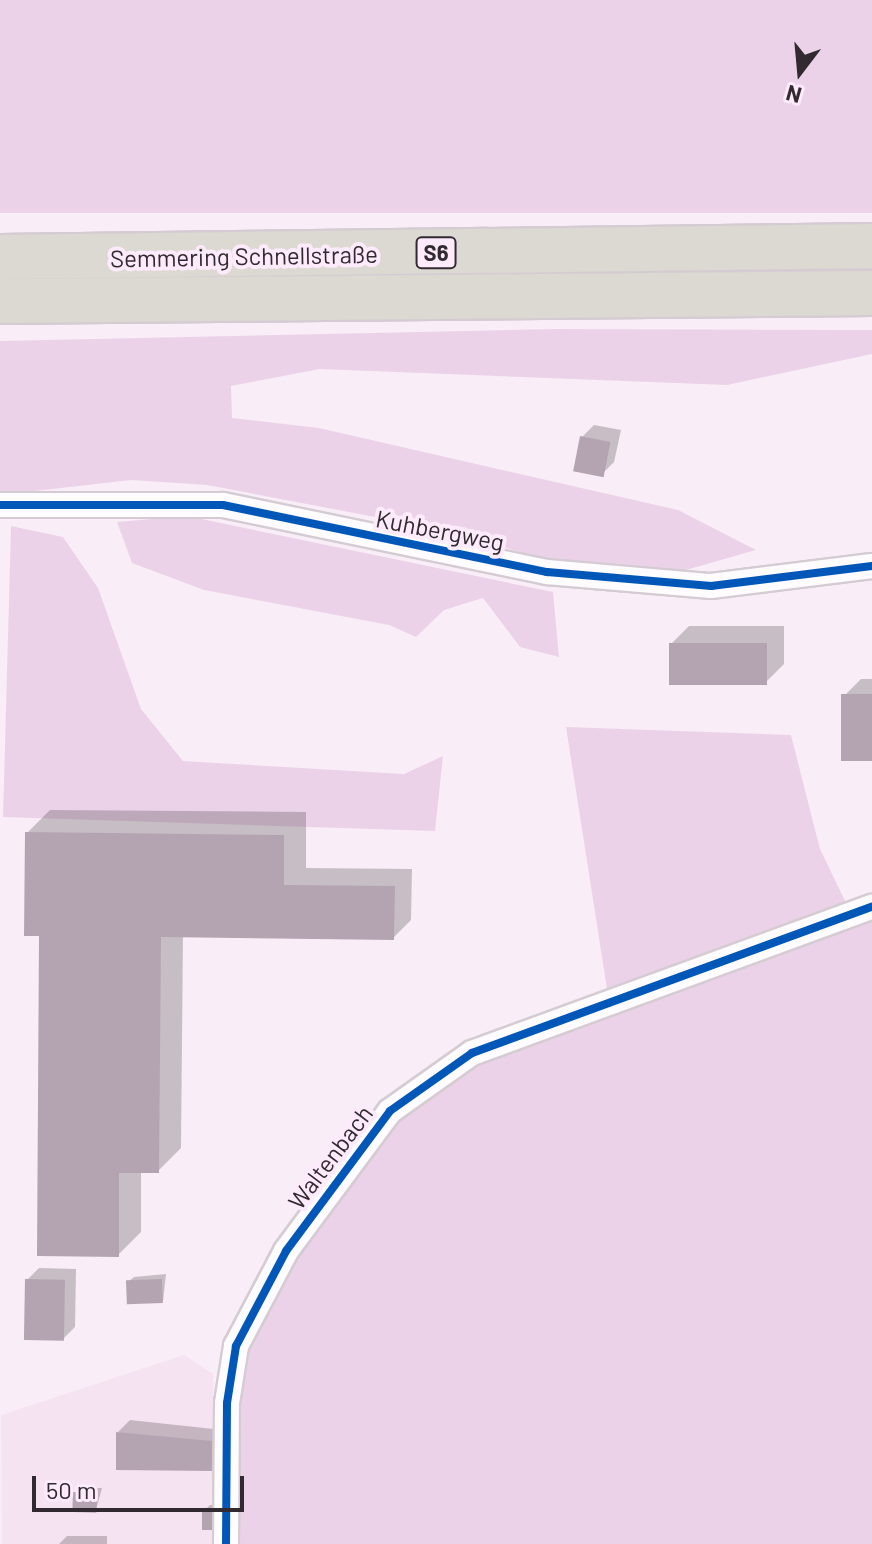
<!DOCTYPE html>
<meta charset="utf-8">
<style>
body{margin:0}
#map{position:relative;width:872px;height:1544px;overflow:hidden;background:#f9eef7;font-family:Barlow,sans-serif}
div>[style]{position:absolute}
.built>*{inset:0;background:#f6e3f2}
.green>*{inset:0;background:#ecd2e8;transform-origin:0 0}
.shadow>*{inset:0;background:#0003}
.building>*{inset:0;background:#b4a4b2;transform-origin:0 0}
.roads{filter:drop-shadow(2px 0 #d5ccd3) drop-shadow(-2px 0 #d5ccd3) drop-shadow(0 2px #d5ccd3) drop-shadow(0 -2px #d5ccd3)}
.street>*{height:24px;margin:-12px;padding:0 12px;transform-origin:12px;border-radius:12px;background:#fefcfe}
.highway>*{height:44px;margin:-22px;padding:0 22px;transform-origin:22px;border-radius:22px;background:#dbd9d1}
.cycleway>*{height:8px;margin:-4px;padding:0 4px;transform-origin:4px;border-radius:4px;background:#0057b8}
span{translate:-50% -50%;white-space:nowrap;text-align:center;line-height:1.15;-webkit-text-stroke:8px #fdeafa;paint-order:stroke}
.shield-label span{padding:2px 6px;background:#fdeafa;border:2px solid;border-radius:6px;-webkit-text-stroke-width:0}
.shield-label{font-size:22px;color:#312a30;font-weight:700}
.street-label{font-size:24px;color:#312a30}
.north{position:absolute;left:760px;top:32px;width:80px;height:80px;-webkit-text-stroke:6px #fdeafa;paint-order:stroke;rotate:196deg;font-size:22px;font-weight:700;line-height:32px;text-align:center;color:#312a30}
.north::after{content:'';display:block;margin:auto;width:28px;height:36px;background:#312a30;clip-path:polygon(50% 0,100% 100%,50% 72%,0 100%)}
.scale{position:absolute;left:32px;top:1476px;width:212px;height:36px;box-sizing:border-box;border:4px solid #312a30;border-top:0;padding-left:10px;font-size:24px;line-height:28px;white-space:nowrap;color:#312a30;-webkit-text-stroke:6px #fdeafa;paint-order:stroke}
</style>
<div id="map">
<div class="built">
<div style="clip-path:polygon(184px 1355px,213px 1374px,215px 1544px,2px 1544px,1px 1415px)"></div>
</div>
<div class="green">
<div style="left:0;top:0;width:872px;height:213px"></div>
<div style="clip-path:polygon(557px 329px,872px 330px,872px 354px,727px 385px,320px 369px,231px 386px,232px 418px,319px 428px,678px 510px,756px 550px,686px 570px,550px 560px,438px 529px,207px 485px,131px 480px,0 495px,0 341px)"></div>
<div style="clip-path:polygon(187px 516px,553px 592px,559px 657px,520px 647px,483px 598px,444px 610px,416px 637px,389px 625px,204px 590px,132px 563px,117px 522px)"></div>
<div style="clip-path:polygon(11px 526px,63px 537px,98px 588px,141px 709px,183px 761px,404px 774px,443px 756px,435px 831px,3px 817px)"></div>
<div style="clip-path:polygon(566px 727px,791px 735px,820px 849px,848px 907px,607px 989px)"></div>
<div style="clip-path:polygon(872px 921px,872px 1544px,236px 1544px,237px 1412px,247px 1356px,318px 1220px,398px 1122px,476px 1063px)"></div>
</div>
<div class="shadow">
<div style="clip-path:polygon(594px 425px,621px 430px,614px 462px,602px 474px,582px 437px)"></div>
<div style="clip-path:polygon(689px 626px,784px 626px,784px 664px,766px 682px,671px 644px)"></div>
<div style="clip-path:polygon(861px 679px,872px 679px,872px 759px,843px 697px)"></div>
<div style="clip-path:polygon(50px 810px,306px 812px,306px 868px,412px 869px,411px 920px,393px 938px,183px 936px,181px 1148px,158px 1171px,141px 1171px,141px 1232px,118px 1255px,41px 934px,27px 833px)"></div>
<div style="clip-path:polygon(39px 1268px,76px 1269px,75px 1327px,63px 1339px,27px 1280px)"></div>
<div style="clip-path:polygon(166px 1274px,163px 1302px,128px 1282px,134px 1277px)"></div>
<div style="clip-path:polygon(130px 1420px,223px 1430px,223px 1457px,211px 1469px,118px 1432px)"></div>
<div style="clip-path:polygon(80px 1488px,102px 1488px,96px 1510px,75px 1493px)"></div>
<div style="clip-path:polygon(210px 1505px,218px 1505px,212px 1528px,204px 1511px)"></div>
<div style="clip-path:polygon(67px 1536px,107px 1536px,107px 1544px,59px 1544px)"></div>
</div>
<div class="building">
<div style="left:580px;top:436px;width:31px;height:36px;rotate:11deg"></div>
<div style="left:669px;top:643px;width:98px;height:42px"></div>
<div style="left:872px;top:694px;width:67px;height:31px;rotate:90deg"></div>
<div style="clip-path:polygon(25px 832px,284px 835px,284px 885px,395px 886px,394px 940px,161px 937px,159px 1173px,119px 1173px,119px 1257px,37px 1256px,39px 936px,24px 936px)"></div>
<div style="left:25px;top:1279px;width:40px;height:61px;rotate:1deg"></div>
<div style="left:162px;top:1279px;width:24px;height:36px;rotate:88deg"></div>
<div style="clip-path:polygon(116px 1432px,212px 1441px,212px 1471px,116px 1470px)"></div>
<div style="left:73px;top:1492px;width:24px;height:20px;rotate:2deg"></div>
<div style="left:202px;top:1510px;width:11px;height:20px"></div>
</div>
<div class="roads">
<div class="street">
<div style="left:0;top:505px;width:223px"></div>
<div style="left:223px;top:505px;width:331px;rotate:11.7deg"></div>
<div style="left:547px;top:572px;width:165px;rotate:4.9deg"></div>
<div style="left:711px;top:586px;width:162px;rotate:-7.1deg"></div>
<div style="left:226px;top:1544px;width:141px;rotate:-89.6deg"></div>
<div style="left:227px;top:1403px;width:58px;rotate:-81deg"></div>
<div style="left:236px;top:1346px;width:107px;rotate:-62.2deg"></div>
<div style="left:286px;top:1251px;width:174px;rotate:-53.4deg"></div>
<div style="left:390px;top:1111px;width:100px;rotate:-35.3deg"></div>
<div style="left:472px;top:1053px;width:426px;rotate:-20.1deg"></div>
</div>
<div class="highway">
<div style="left:0;top:257px;width:872px;rotate:-0.72deg"></div>
<div style="left:0;top:301px;width:872px;rotate:-0.53deg"></div>
</div>
</div>
<div class="cycleway">
<div style="left:0;top:505px;width:223px"></div>
<div style="left:223px;top:505px;width:331px;rotate:11.7deg"></div>
<div style="left:547px;top:572px;width:165px;rotate:4.9deg"></div>
<div style="left:711px;top:586px;width:162px;rotate:-7.1deg"></div>
<div style="left:226px;top:1544px;width:141px;rotate:-89.6deg"></div>
<div style="left:227px;top:1403px;width:58px;rotate:-81deg"></div>
<div style="left:236px;top:1346px;width:107px;rotate:-62.2deg"></div>
<div style="left:286px;top:1251px;width:174px;rotate:-53.4deg"></div>
<div style="left:390px;top:1111px;width:100px;rotate:-35.3deg"></div>
<div style="left:472px;top:1053px;width:426px;rotate:-20.1deg"></div>
</div>
<div class="shield-label">
<span style="left:436px;top:253px">S6</span>
</div>
<div class="street-label">
<span style="left:244px;top:256px;rotate:-1deg">Semmering Schnellstraße</span>
<span style="left:440px;top:530px;rotate:11deg">Kuhbergweg</span>
<span style="left:330px;top:1157px;rotate:-53deg">Waltenbach</span>
</div>
<div class="north">N</div>
<div class="scale">50 m</div>
</div>
